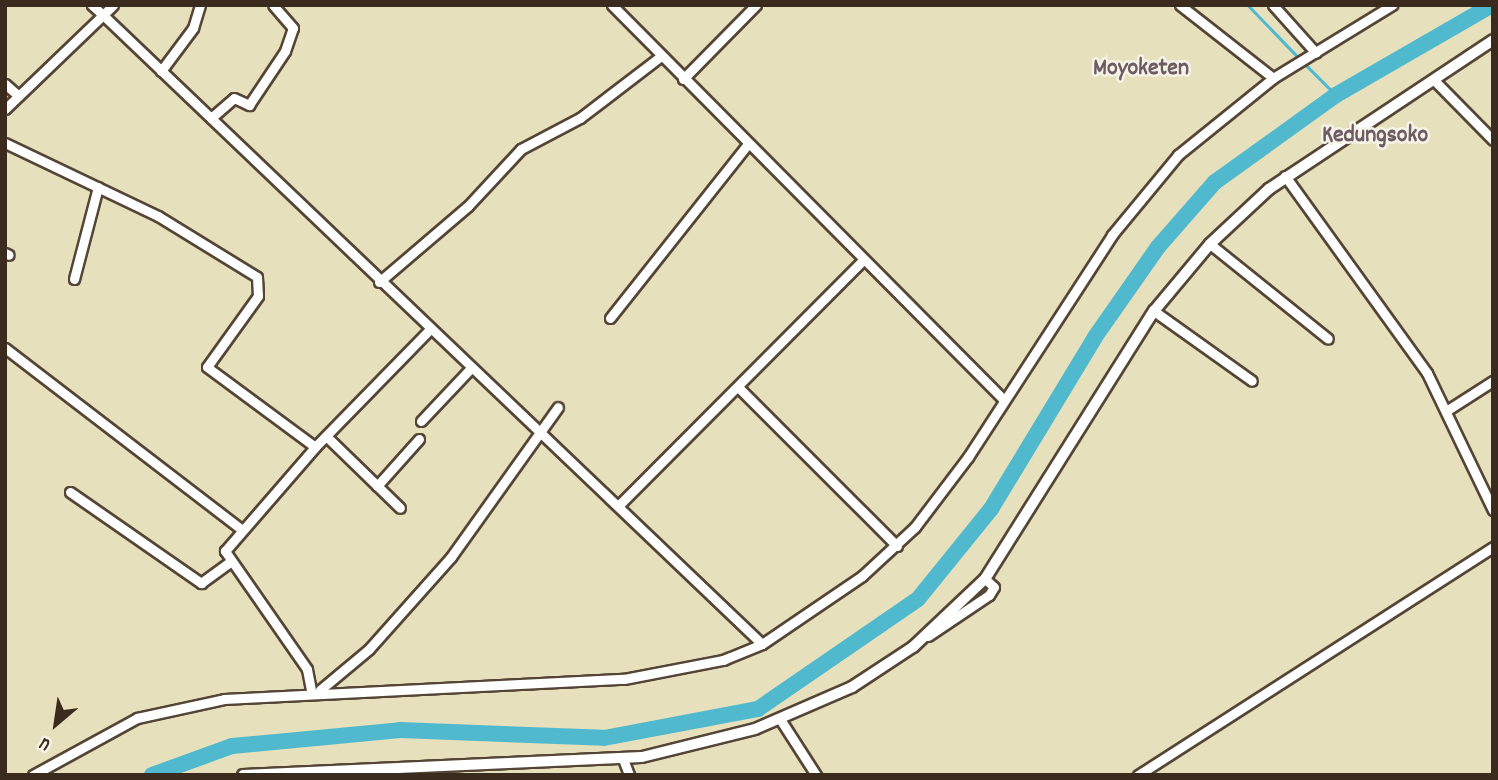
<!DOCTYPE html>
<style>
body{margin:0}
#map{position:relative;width:1498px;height:780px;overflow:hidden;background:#e7e0bd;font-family:Dekko,sans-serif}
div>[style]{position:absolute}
.stream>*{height:2.5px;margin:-1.25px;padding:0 1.25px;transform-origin:1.25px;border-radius:1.25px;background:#50b9ce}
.river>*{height:16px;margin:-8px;padding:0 8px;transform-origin:8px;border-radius:8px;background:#50b9ce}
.roads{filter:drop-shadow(2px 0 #554536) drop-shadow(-2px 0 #554536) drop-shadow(0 2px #554536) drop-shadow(0 -2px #554536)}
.minor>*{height:9px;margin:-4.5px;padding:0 4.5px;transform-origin:4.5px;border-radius:4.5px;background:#fff}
.tertiary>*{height:10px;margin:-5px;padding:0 5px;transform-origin:5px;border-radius:5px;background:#fff}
span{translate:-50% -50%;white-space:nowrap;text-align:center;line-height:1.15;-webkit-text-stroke:5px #f7f3e8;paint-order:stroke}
.quarter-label{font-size:24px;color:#6d5c63;font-weight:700}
.frame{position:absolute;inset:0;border:7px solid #3b2a1e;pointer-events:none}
.north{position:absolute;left:21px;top:689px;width:70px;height:70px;-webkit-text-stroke:5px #f7f3e8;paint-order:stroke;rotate:209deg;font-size:19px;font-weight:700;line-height:28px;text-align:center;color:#3b2a1e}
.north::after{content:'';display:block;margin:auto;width:24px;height:32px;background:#3b2a1e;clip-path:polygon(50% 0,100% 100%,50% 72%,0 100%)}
</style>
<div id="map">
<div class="stream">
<div style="left:1248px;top:5px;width:74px;rotate:46.1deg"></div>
<div style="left:1304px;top:63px;width:45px;rotate:45deg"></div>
</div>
<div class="river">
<div style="left:152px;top:775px;width:85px;rotate:-19.9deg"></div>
<div style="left:232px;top:746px;width:169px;rotate:-5.4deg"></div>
<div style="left:400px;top:730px;width:204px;rotate:2.2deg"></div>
<div style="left:604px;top:738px;width:157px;rotate:-10.7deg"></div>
<div style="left:758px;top:709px;width:194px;rotate:-34.5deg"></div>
<div style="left:918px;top:599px;width:116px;rotate:-51deg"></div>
<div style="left:991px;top:509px;width:201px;rotate:-58.8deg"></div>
<div style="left:1095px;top:337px;width:110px;rotate:-55deg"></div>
<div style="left:1158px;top:247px;width:86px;rotate:-48.8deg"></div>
<div style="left:1215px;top:182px;width:149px;rotate:-35.7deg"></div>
<div style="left:1336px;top:95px;width:180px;rotate:-30deg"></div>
</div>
<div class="roads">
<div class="minor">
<div style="left:113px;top:5px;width:14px;rotate:135deg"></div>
<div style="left:103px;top:15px;width:911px;rotate:43.67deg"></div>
<div style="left:612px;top:5px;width:556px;rotate:45.22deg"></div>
<div style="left:1180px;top:5px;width:118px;rotate:38.1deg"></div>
<div style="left:1273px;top:5px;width:64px;rotate:48.1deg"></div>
<div style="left:161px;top:71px;width:54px;rotate:-53.3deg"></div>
<div style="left:193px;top:28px;width:24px;rotate:-73deg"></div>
<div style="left:683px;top:79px;width:104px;rotate:-45.4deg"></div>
<div style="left:1434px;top:80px;width:84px;rotate:45.5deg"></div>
<div style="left:5px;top:84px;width:18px;rotate:41deg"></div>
<div style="left:5px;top:109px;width:136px;rotate:-43.8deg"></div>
<div style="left:103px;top:15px;width:15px;rotate:-138deg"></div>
<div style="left:211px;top:118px;width:30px;rotate:-41deg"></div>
<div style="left:234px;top:98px;width:17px;rotate:25deg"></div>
<div style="left:249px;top:105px;width:65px;rotate:-56.3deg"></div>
<div style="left:285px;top:51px;width:24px;rotate:-71deg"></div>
<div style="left:293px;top:28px;width:30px;rotate:-131deg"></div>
<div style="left:5px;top:143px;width:170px;rotate:25.5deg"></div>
<div style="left:158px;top:216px;width:116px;rotate:31.6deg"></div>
<div style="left:257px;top:277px;width:19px;rotate:87deg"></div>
<div style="left:258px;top:296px;width:87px;rotate:125.7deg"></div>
<div style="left:207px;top:367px;width:134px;rotate:36.5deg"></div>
<div style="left:315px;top:447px;width:163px;rotate:-45.7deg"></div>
<div style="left:1285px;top:176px;width:243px;rotate:54.2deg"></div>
<div style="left:1427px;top:373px;width:152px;rotate:64.3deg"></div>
<div style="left:1210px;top:244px;width:151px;rotate:38.8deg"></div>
<div style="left:5px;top:253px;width:4px;rotate:27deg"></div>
<div style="left:74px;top:279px;width:95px;rotate:-75.4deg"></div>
<div style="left:379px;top:282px;width:117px;rotate:-40.5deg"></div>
<div style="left:468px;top:206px;width:78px;rotate:-47.1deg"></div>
<div style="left:521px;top:149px;width:67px;rotate:-27.7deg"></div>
<div style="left:580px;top:118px;width:102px;rotate:-37.4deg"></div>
<div style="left:1154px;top:311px;width:120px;rotate:35.5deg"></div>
<div style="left:610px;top:318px;width:222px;rotate:-51.6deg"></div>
<div style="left:5px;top:348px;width:297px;rotate:37.5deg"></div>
<div style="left:740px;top:389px;width:222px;rotate:45deg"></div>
<div style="left:1446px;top:411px;width:56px;rotate:-32.6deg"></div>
<div style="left:421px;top:421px;width:71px;rotate:-46.7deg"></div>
<div style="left:326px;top:436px;width:103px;rotate:44.2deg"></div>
<div style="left:377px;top:486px;width:63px;rotate:-48.2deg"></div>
<div style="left:70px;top:492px;width:160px;rotate:34.8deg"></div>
<div style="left:201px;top:583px;width:37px;rotate:-36deg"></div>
<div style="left:619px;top:505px;width:346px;rotate:-45.1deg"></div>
<div style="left:928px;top:636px;width:73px;rotate:-33.9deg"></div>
<div style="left:989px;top:595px;width:9px;rotate:-58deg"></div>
<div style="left:994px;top:587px;width:12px;rotate:-138deg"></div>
<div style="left:311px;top:690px;width:21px;rotate:-101deg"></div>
<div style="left:307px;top:669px;width:144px;rotate:-124.8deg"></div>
<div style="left:225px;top:551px;width:138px;rotate:-49.1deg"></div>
<div style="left:320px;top:690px;width:64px;rotate:-39.9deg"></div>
<div style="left:369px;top:649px;width:123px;rotate:-48.3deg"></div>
<div style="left:451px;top:557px;width:184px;rotate:-54.5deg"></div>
<div style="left:780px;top:719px;width:67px;rotate:57.3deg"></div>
<div style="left:623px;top:759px;width:17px;rotate:69deg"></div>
<div style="left:33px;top:775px;width:119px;rotate:-28.7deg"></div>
<div style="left:137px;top:718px;width:89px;rotate:-12.3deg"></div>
<div style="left:224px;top:699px;width:400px;rotate:-2.9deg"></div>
<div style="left:624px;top:679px;width:101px;rotate:-10.9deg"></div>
<div style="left:723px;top:660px;width:42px;rotate:-22.3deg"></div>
<div style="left:762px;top:644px;width:121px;rotate:-34.2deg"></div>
<div style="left:862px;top:576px;width:72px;rotate:-42.8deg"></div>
<div style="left:915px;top:527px;width:88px;rotate:-52.9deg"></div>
<div style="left:968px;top:457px;width:265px;rotate:-57deg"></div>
<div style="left:1112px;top:235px;width:104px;rotate:-50.5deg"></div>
<div style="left:1178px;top:155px;width:122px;rotate:-39deg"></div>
<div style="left:1273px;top:78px;width:140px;rotate:-31.5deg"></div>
<div style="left:1138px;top:775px;width:422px;rotate:-32.7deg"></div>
</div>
<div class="tertiary">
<div style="left:243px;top:775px;width:399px;rotate:-2.6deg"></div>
<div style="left:642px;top:757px;width:116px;rotate:-13.9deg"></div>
<div style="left:755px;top:729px;width:106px;rotate:-23.4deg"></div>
<div style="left:852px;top:687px;width:73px;rotate:-33.3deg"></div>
<div style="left:913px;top:647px;width:99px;rotate:-43.4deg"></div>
<div style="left:985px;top:579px;width:317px;rotate:-57.8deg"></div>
<div style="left:1154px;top:311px;width:87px;rotate:-50.1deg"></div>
<div style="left:1210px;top:244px;width:81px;rotate:-43deg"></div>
<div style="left:1269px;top:189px;width:269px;rotate:-33.6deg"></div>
</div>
</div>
<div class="quarter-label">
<span style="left:1141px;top:70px">Moyoketen</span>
<span style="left:1375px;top:137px">Kedungsoko</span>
</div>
<div class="frame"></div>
<div class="north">U</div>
</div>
